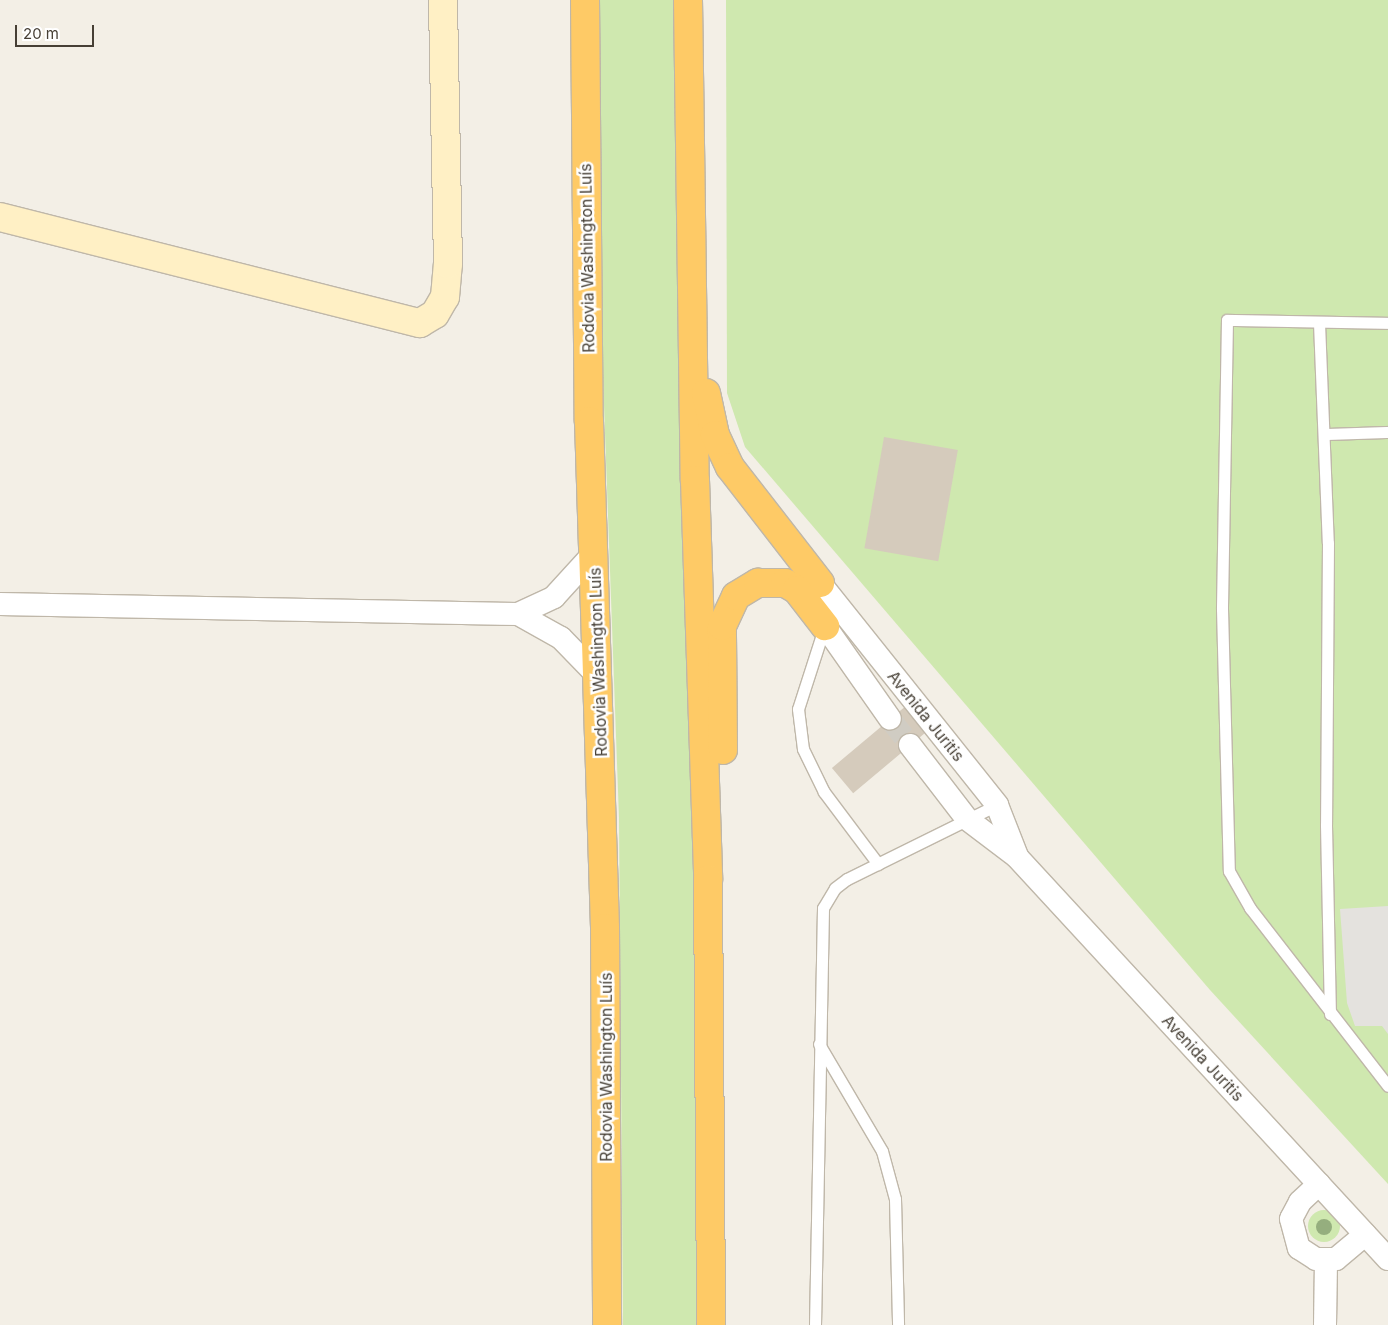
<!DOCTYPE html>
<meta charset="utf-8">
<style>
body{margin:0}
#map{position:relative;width:1388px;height:1325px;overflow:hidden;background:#f3efe6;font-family:Inter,sans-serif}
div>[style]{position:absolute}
.green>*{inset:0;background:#cfe8af}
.round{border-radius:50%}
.parking>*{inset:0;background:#e4e2de}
.building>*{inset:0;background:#d5cbbc;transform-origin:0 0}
.street-tunnel>*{height:22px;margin-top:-11px;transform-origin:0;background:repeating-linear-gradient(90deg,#d0ccc3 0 22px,transparent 0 33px)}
.roads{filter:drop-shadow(1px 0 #bfb7a9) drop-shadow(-1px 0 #bfb7a9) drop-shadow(0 1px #bfb7a9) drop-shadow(0 -1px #bfb7a9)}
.lane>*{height:11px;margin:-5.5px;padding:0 5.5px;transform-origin:5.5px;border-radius:5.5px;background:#fff}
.street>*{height:22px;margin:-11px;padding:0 11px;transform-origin:11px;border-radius:11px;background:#fff}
.secondary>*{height:28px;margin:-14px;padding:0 14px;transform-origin:14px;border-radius:14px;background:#fff0c5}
.highway>*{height:28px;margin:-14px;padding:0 14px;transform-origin:14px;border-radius:14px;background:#feca66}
.trees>*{width:16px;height:16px;margin:-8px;border-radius:50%;background:#95ae7e}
span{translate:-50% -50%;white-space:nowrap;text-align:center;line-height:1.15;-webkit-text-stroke:5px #fff;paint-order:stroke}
.street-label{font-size:16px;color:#463f35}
.scale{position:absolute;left:15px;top:25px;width:79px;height:22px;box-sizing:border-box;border:2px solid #463f35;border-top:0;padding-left:6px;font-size:15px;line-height:18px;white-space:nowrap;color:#463f35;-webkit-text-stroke:4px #fff;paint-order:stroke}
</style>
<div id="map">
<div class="green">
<div style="clip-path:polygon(597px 0,675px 0,679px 355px,695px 811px,698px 1325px,623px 1325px,619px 818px,603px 378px)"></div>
<div style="clip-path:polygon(726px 0,1388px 0,1388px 1184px,1210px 990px,745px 447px,727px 393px)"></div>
<div class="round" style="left:1308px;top:1210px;width:32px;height:32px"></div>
</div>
<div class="parking">
<div style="clip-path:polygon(1388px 906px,1388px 1034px,1382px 1026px,1355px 1026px,1347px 1003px,1340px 909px)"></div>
</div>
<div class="building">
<div style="left:884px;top:437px;width:75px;height:113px;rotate:10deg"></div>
<div style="left:907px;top:705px;width:33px;height:98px;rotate:50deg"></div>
</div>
<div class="street-tunnel">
<div style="left:890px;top:719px;width:33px;rotate:52deg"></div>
</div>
<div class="roads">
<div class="lane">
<div style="left:1319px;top:323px;width:220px;rotate:87.7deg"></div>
<div style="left:1328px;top:543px;width:282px;rotate:90.4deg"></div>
<div style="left:1326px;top:825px;width:189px;rotate:88.8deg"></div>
<div style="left:1388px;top:323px;width:161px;rotate:-178.9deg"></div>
<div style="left:1227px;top:320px;width:289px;rotate:91deg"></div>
<div style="left:1222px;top:609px;width:262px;rotate:88.5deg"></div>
<div style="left:1229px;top:871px;width:43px;rotate:60.4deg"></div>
<div style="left:1250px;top:908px;width:225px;rotate:52.2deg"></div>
<div style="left:1325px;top:434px;width:63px;rotate:-1.8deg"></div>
<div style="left:825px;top:625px;width:88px;rotate:107.8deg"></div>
<div style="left:798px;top:709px;width:40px;rotate:82.9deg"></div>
<div style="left:803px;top:749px;width:48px;rotate:64deg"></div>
<div style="left:824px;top:792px;width:90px;rotate:53.1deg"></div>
<div style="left:819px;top:1044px;width:124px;rotate:59.5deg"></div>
<div style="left:882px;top:1151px;width:50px;rotate:74.8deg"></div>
<div style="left:895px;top:1199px;width:126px;rotate:88.6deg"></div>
<div style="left:815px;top:1325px;width:417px;rotate:-88.9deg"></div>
<div style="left:823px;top:908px;width:23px;rotate:-59deg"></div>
<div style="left:835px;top:888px;width:15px;rotate:-37deg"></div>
<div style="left:847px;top:879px;width:167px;rotate:-26.3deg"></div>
</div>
<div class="street">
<div style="left:820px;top:583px;width:284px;rotate:51.4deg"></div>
<div style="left:997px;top:805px;width:55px;rotate:68.6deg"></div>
<div style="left:0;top:604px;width:518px;rotate:1.11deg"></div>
<div style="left:518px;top:614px;width:40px;rotate:-25deg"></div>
<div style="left:554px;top:597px;width:61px;rotate:-47.7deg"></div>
<div style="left:518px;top:614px;width:49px;rotate:29.2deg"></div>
<div style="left:561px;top:638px;width:53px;rotate:45.8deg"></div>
<div style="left:825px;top:626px;width:113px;rotate:55deg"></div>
<div style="left:910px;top:745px;width:93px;rotate:52.4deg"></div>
<div style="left:967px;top:819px;width:63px;rotate:37.2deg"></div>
<div style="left:1017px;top:857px;width:547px;rotate:47.3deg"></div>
<div style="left:1319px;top:1184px;width:26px;rotate:137deg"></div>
<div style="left:1300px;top:1202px;width:19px;rotate:118deg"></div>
<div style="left:1291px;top:1219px;width:30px;rotate:75deg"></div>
<div style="left:1299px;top:1248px;width:20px;rotate:33deg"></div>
<div style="left:1316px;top:1259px;width:20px"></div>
<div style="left:1336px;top:1259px;width:38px;rotate:-40deg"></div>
<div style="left:1325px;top:1325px;width:64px;rotate:-89.1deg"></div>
</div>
<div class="secondary">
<div style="left:0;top:217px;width:433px;rotate:14.2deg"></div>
<div style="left:420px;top:323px;width:17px;rotate:-31deg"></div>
<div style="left:435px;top:314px;width:20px;rotate:-60deg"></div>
<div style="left:445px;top:297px;width:33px;rotate:-85deg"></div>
<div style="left:448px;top:264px;width:264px;rotate:-91.1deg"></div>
</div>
<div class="highway">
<div style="left:585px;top:0;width:421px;rotate:89.5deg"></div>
<div style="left:589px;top:421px;width:507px;rotate:88.19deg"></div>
<div style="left:605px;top:928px;width:397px;rotate:89.7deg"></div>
<div style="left:688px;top:0;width:480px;rotate:89.2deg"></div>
<div style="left:695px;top:480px;width:400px;rotate:88.1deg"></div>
<div style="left:708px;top:880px;width:445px;rotate:89.6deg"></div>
<div style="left:706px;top:393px;width:43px;rotate:77.9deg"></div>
<div style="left:715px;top:435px;width:35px;rotate:65deg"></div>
<div style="left:730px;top:467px;width:147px;rotate:52.2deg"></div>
<div style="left:723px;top:750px;width:124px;rotate:-90.5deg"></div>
<div style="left:722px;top:626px;width:33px;rotate:-65deg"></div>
<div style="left:736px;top:596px;width:26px;rotate:-31deg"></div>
<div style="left:758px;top:583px;width:27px"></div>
<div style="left:785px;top:583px;width:14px;rotate:30deg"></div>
<div style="left:797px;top:590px;width:46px;rotate:52.1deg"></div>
</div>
</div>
<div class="trees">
<div style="left:1324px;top:1227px"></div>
</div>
<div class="street-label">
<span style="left:587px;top:258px;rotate:-91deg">Rodovia Washington Luís</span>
<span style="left:598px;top:662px;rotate:-92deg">Rodovia Washington Luís</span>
<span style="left:926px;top:716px;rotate:51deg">Avenida Juritis</span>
<span style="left:1203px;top:1058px;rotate:47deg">Avenida Juritis</span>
<span style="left:606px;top:1067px;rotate:-90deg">Rodovia Washington Luís</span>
</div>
<div class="scale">20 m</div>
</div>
